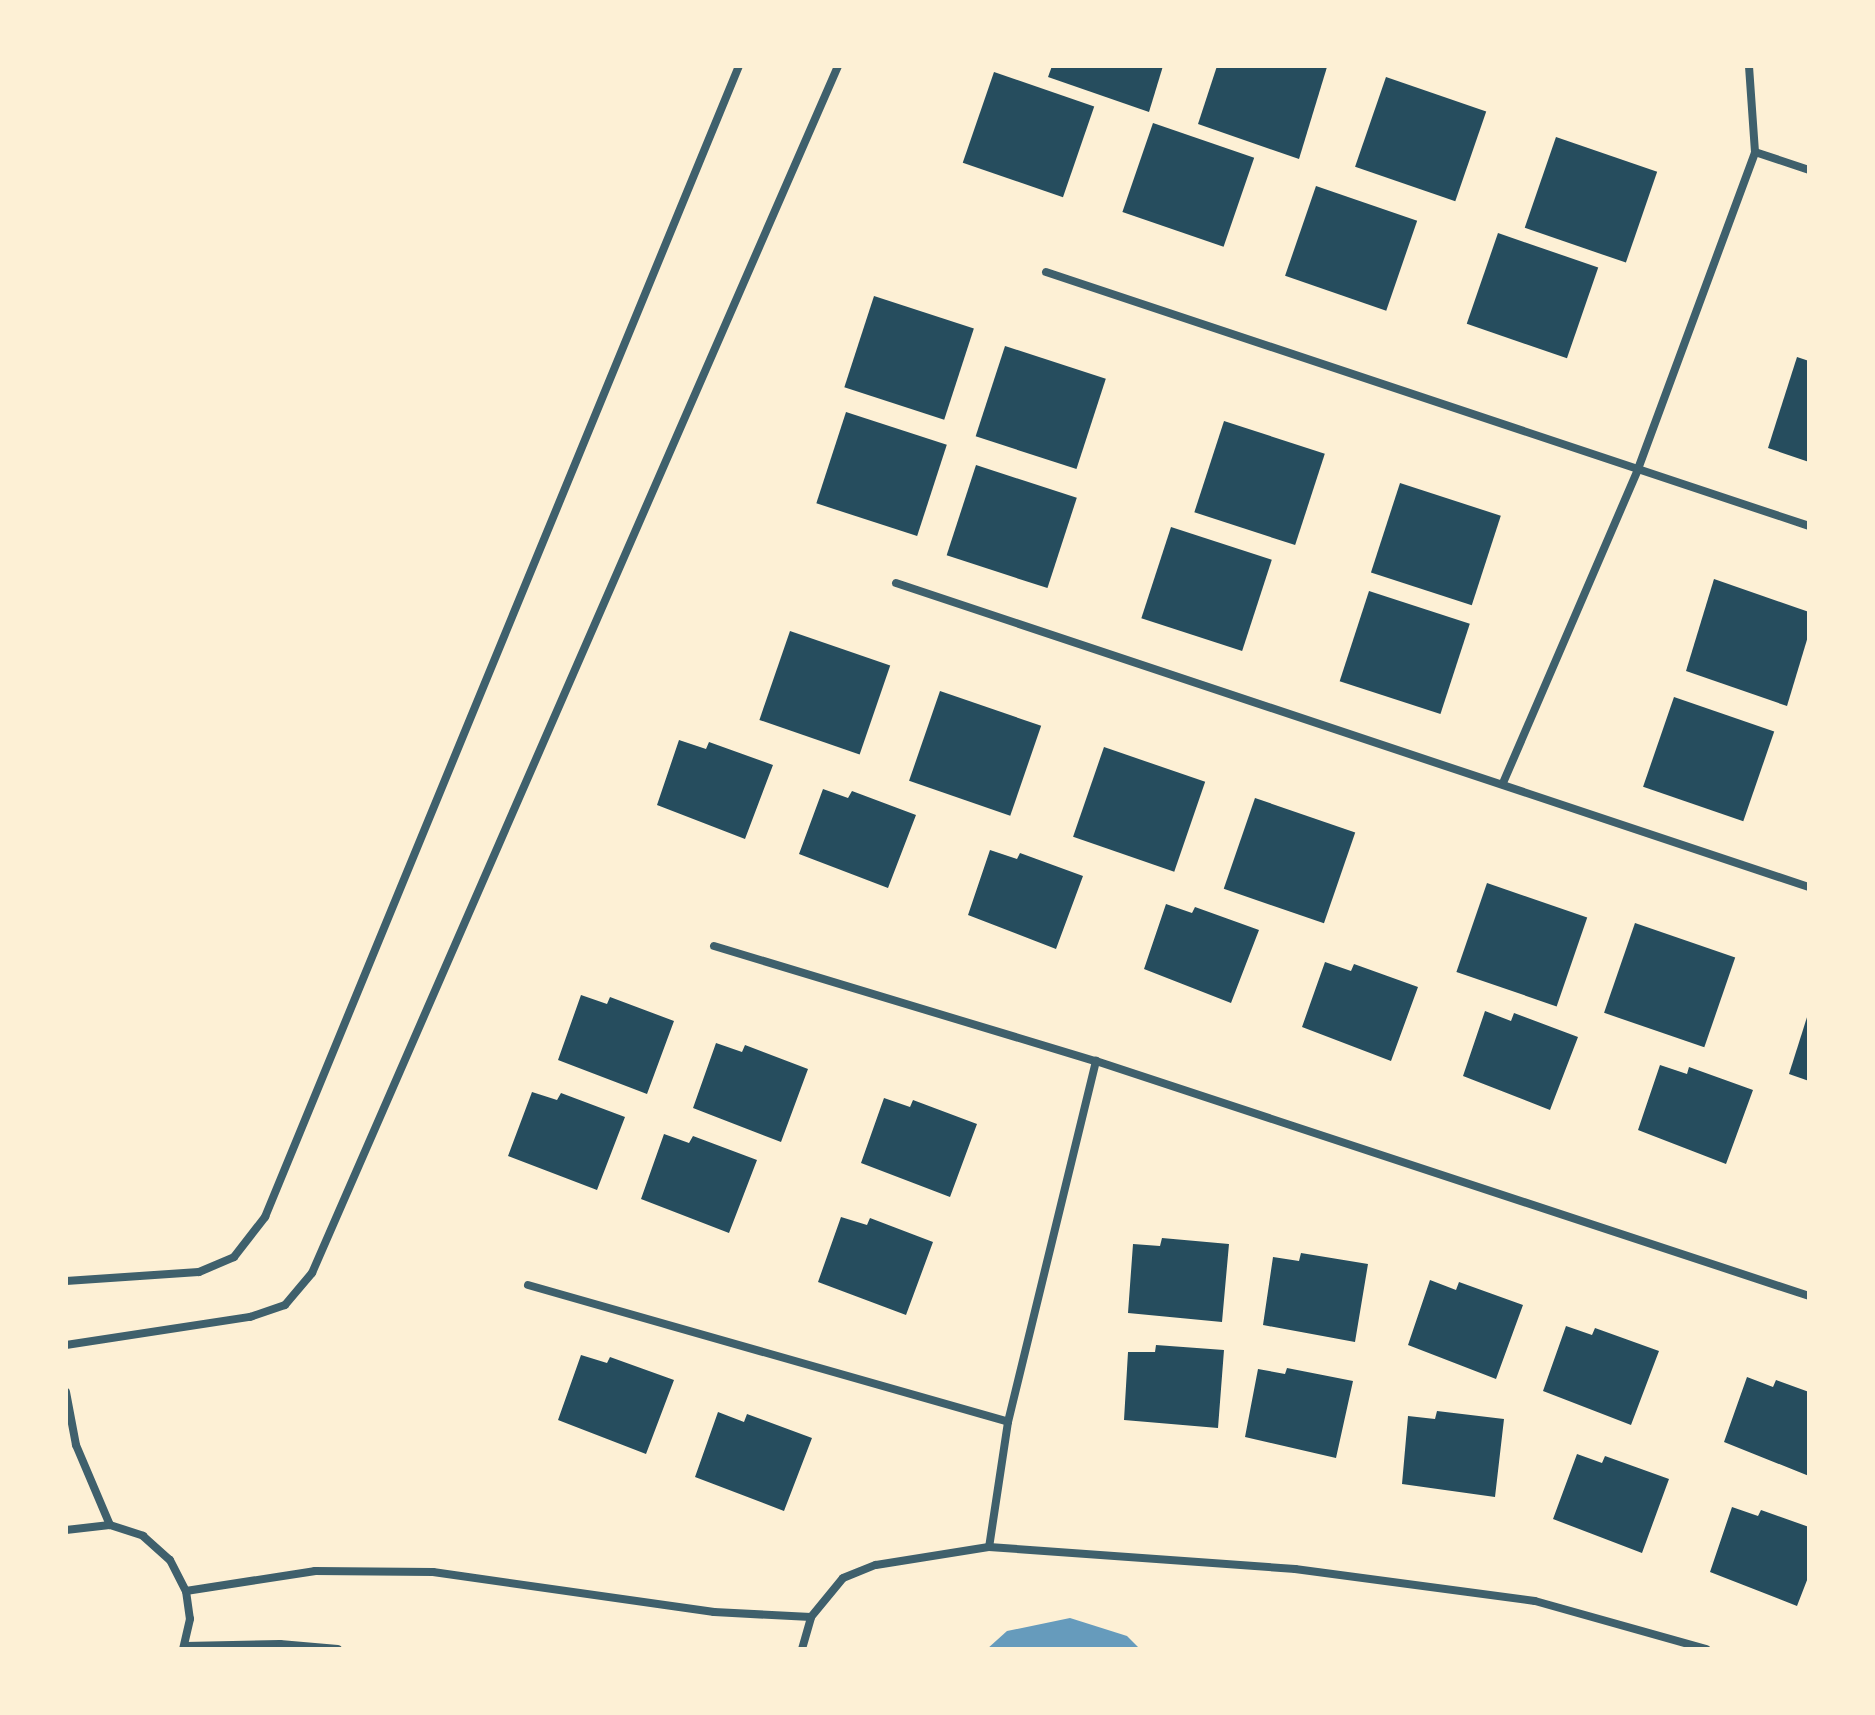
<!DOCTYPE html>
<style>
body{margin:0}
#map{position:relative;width:1875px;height:1715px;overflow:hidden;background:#fdf0d5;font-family:Figtree,sans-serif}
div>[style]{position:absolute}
.water>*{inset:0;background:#669bbc}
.building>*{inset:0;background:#264d5e;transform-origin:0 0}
.minor>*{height:8px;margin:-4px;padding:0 4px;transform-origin:4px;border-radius:4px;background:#3f606c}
span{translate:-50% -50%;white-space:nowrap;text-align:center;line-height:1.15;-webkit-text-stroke:6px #fdf0d5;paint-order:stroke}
.frame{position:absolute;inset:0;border:68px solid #fdf0d5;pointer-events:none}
</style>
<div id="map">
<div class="water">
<div style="clip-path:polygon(1070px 1618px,1127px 1636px,1140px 1649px,987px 1649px,1007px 1631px)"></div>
</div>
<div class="building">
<div style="clip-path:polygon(1052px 66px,1163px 66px,1149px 112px,1048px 77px)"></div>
<div style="clip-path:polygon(1217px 66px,1327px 67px,1299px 159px,1198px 124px)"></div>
<div style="left:994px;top:72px;width:106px;height:96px;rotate:19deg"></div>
<div style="left:1386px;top:77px;width:106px;height:95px;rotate:19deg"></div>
<div style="left:1153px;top:123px;width:107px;height:94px;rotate:19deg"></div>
<div style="left:1556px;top:137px;width:107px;height:96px;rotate:19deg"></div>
<div style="left:1316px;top:186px;width:107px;height:95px;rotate:19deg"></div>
<div style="left:1498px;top:233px;width:106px;height:96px;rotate:19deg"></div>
<div style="left:874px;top:296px;width:105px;height:96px;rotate:18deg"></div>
<div style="left:1005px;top:346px;width:106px;height:95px;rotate:18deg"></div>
<div style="clip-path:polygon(1797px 357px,1809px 361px,1809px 462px,1768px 448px)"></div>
<div style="left:846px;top:412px;width:106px;height:96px;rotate:18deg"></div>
<div style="left:1224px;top:421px;width:106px;height:96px;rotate:18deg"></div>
<div style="left:976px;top:465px;width:106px;height:95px;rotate:18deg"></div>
<div style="left:1400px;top:483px;width:106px;height:94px;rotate:18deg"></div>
<div style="left:1171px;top:527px;width:106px;height:96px;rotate:18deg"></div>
<div style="clip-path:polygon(1714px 579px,1809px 612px,1809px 633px,1787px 706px,1686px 671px)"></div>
<div style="left:1369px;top:591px;width:106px;height:95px;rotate:18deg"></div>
<div style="left:790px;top:631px;width:106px;height:94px;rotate:19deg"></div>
<div style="left:940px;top:691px;width:107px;height:95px;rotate:19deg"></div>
<div style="left:1674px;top:697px;width:106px;height:95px;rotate:19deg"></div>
<div style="clip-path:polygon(679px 740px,706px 749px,709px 742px,773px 765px,745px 839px,657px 805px)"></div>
<div style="left:1104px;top:747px;width:107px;height:95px;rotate:19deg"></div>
<div style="clip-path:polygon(823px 789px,848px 798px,852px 791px,916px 815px,888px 888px,799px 854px)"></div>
<div style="left:1255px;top:798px;width:106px;height:96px;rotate:19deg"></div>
<div style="clip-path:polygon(990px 850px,1017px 859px,1020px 853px,1083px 876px,1056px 949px,968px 915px)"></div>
<div style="left:1487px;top:883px;width:106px;height:94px;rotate:19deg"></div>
<div style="clip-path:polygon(1166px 904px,1192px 913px,1195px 907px,1259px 930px,1231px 1003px,1144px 969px)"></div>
<div style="left:1635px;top:923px;width:106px;height:95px;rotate:19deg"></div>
<div style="clip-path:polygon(1325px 962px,1351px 971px,1354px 964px,1418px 987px,1391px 1061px,1302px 1027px)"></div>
<div style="clip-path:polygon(581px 995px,607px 1004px,610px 997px,674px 1021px,647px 1094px,558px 1060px)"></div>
<div style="clip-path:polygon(1485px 1011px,1511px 1021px,1514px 1013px,1578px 1037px,1550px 1110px,1463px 1076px)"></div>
<div style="clip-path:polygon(1808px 1014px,1809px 1014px,1809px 1081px,1789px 1074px)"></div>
<div style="clip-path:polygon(716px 1043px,742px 1052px,745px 1045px,808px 1069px,781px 1142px,693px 1108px)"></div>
<div style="clip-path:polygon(1660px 1065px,1687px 1074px,1689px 1067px,1753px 1090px,1726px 1164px,1638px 1130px)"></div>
<div style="clip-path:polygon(532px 1092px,557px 1100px,561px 1093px,625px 1117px,597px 1190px,508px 1156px)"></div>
<div style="clip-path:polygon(884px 1098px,910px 1107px,913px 1100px,977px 1124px,950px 1197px,861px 1163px)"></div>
<div style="clip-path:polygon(664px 1134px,689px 1143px,693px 1136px,757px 1160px,729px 1233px,641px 1199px)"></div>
<div style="clip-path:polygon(841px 1217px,867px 1225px,870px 1218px,933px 1242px,906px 1315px,818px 1282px)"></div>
<div style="clip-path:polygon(1162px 1238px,1229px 1244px,1222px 1322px,1128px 1313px,1133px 1244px,1160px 1246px)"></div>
<div style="clip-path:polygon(1301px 1253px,1368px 1264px,1355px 1342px,1263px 1325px,1273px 1257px,1299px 1261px)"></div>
<div style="clip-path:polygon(1430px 1280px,1456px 1290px,1459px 1282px,1523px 1305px,1496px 1379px,1408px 1345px)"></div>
<div style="clip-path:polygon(1566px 1326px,1592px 1335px,1595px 1328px,1659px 1351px,1631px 1425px,1543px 1391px)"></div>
<div style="clip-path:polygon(1156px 1345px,1224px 1350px,1218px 1428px,1124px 1420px,1128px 1352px,1155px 1352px)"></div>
<div style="clip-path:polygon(581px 1355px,607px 1363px,610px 1357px,674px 1380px,646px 1454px,558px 1420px)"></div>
<div style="clip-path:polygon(1287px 1368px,1353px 1381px,1336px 1458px,1245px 1437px,1258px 1369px,1285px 1374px)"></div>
<div style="clip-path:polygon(1747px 1377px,1773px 1387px,1776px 1380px,1809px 1392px,1809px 1476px,1724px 1442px)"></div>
<div style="clip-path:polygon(1437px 1411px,1504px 1419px,1495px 1497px,1402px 1484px,1408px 1416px,1435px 1419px)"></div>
<div style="clip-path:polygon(718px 1412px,744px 1422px,747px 1414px,812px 1438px,784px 1511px,695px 1477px)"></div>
<div style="clip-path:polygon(1577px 1454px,1602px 1463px,1605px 1456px,1669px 1479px,1642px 1553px,1553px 1519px)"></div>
<div style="clip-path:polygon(1732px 1507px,1758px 1516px,1761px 1510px,1809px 1527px,1809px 1575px,1797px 1606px,1710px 1572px)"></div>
</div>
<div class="minor">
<div style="left:1755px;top:152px;width:57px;rotate:18.4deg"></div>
<div style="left:1046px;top:272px;width:804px;rotate:18.41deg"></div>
<div style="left:896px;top:583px;width:962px;rotate:18.42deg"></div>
<div style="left:1503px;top:783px;width:342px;rotate:-66.7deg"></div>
<div style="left:1638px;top:469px;width:338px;rotate:-69.7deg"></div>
<div style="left:1755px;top:152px;width:86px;rotate:-94deg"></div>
<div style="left:714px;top:946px;width:399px;rotate:16.8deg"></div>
<div style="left:66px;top:1281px;width:133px;rotate:-3.9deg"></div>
<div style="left:199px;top:1272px;width:38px;rotate:-23deg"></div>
<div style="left:234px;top:1257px;width:51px;rotate:-52.2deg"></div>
<div style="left:265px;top:1217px;width:1245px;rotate:-67.62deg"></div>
<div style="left:528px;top:1285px;width:499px;rotate:15.9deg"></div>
<div style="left:1008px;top:1422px;width:126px;rotate:98.6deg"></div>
<div style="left:66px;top:1345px;width:186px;rotate:-8.7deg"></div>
<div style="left:250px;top:1317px;width:37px;rotate:-19deg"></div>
<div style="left:285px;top:1305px;width:42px;rotate:-49.8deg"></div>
<div style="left:312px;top:1273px;width:1317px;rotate:-66.45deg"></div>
<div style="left:66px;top:1392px;width:54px;rotate:79.3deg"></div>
<div style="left:76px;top:1445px;width:87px;rotate:67deg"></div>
<div style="left:1008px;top:1422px;width:372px;rotate:-76.3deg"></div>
<div style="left:1096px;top:1061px;width:751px;rotate:18.24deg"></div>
<div style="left:66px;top:1530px;width:44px;rotate:-6.5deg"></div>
<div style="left:110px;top:1525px;width:35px;rotate:18deg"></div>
<div style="left:143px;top:1536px;width:36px;rotate:42deg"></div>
<div style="left:170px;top:1560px;width:35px;rotate:63deg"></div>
<div style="left:186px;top:1591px;width:28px;rotate:82deg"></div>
<div style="left:190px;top:1619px;width:31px;rotate:103deg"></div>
<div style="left:186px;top:1591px;width:131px;rotate:-8.8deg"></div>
<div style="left:315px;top:1571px;width:118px;rotate:0.5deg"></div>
<div style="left:433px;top:1572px;width:284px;rotate:8.1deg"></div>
<div style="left:714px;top:1612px;width:97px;rotate:3deg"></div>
<div style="left:185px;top:1646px;width:95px;rotate:-1.2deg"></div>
<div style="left:280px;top:1644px;width:58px;rotate:4.9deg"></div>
<div style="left:802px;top:1649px;width:33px;rotate:-74deg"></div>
<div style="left:811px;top:1617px;width:50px;rotate:-50.6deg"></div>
<div style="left:843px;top:1578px;width:35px;rotate:-22deg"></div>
<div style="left:876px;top:1565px;width:114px;rotate:-9.1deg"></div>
<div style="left:989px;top:1547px;width:307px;rotate:4.1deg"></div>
<div style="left:1295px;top:1569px;width:242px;rotate:7.6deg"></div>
<div style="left:1535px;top:1601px;width:178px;rotate:15.7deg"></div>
</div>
<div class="frame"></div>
</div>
